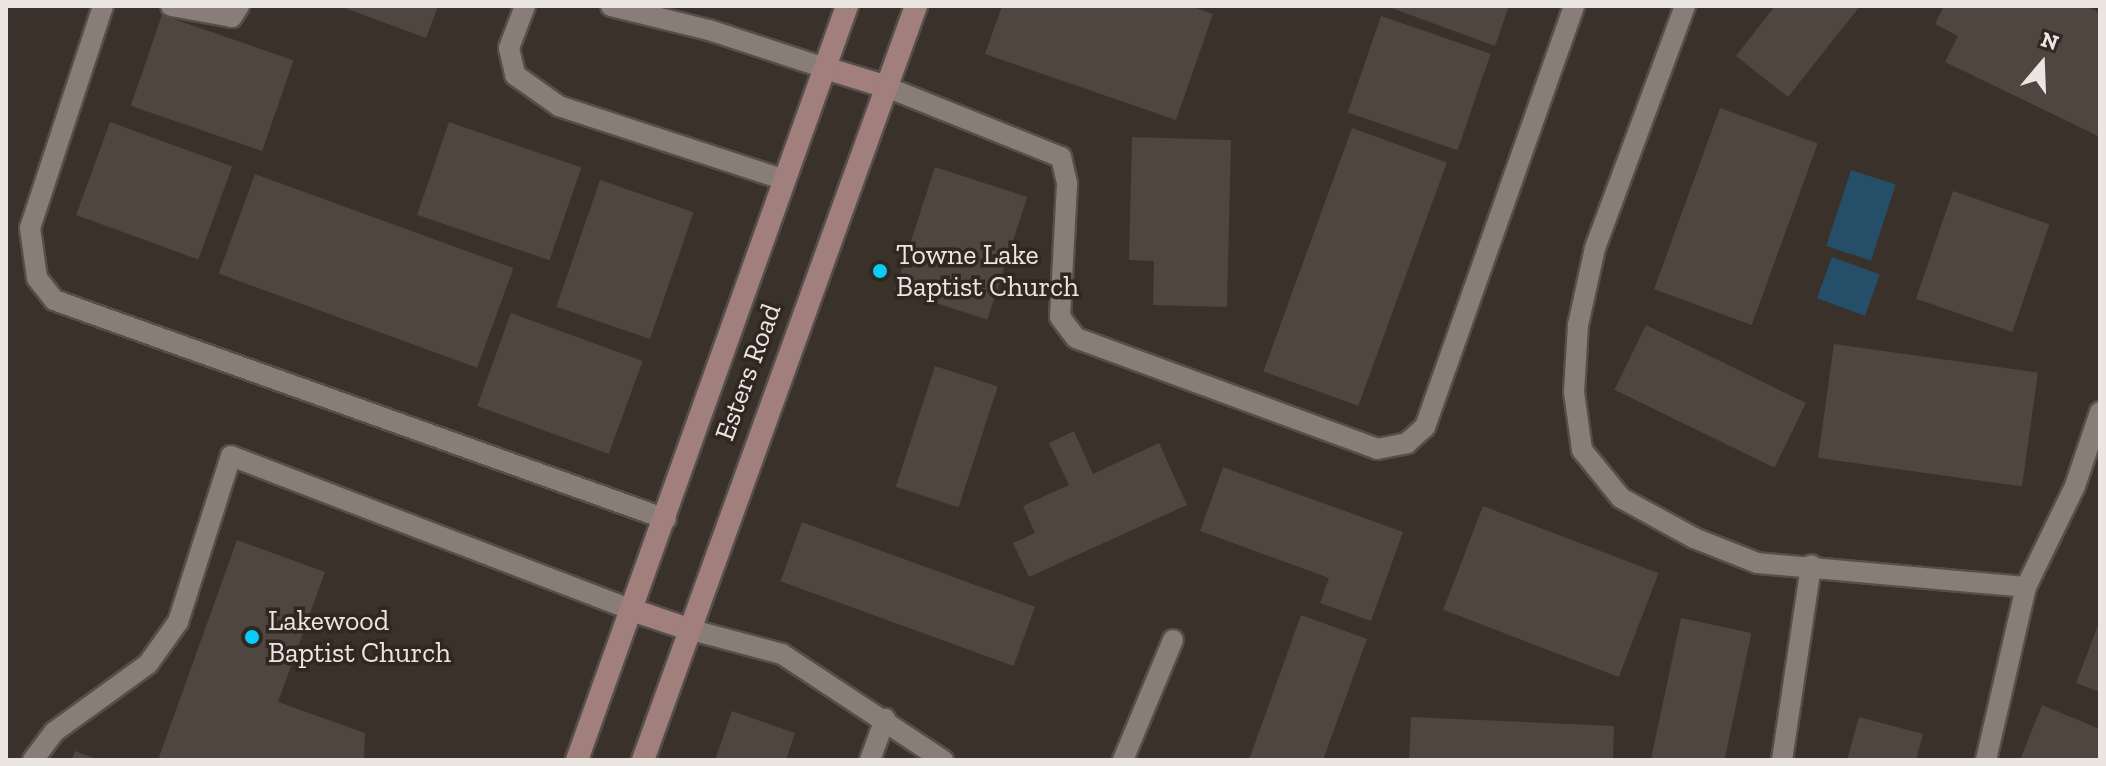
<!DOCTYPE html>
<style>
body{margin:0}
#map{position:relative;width:2106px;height:766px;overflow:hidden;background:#3a312b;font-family:"Zilla Slab",serif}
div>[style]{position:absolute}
.water>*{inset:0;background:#254f69;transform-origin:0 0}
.building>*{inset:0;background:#504640;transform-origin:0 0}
.roads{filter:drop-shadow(2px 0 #564e4a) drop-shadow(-2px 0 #564e4a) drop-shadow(0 2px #564e4a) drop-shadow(0 -2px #564e4a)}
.service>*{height:20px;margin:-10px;padding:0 10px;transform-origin:10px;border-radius:10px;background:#897e77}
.secondary>*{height:22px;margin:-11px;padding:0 11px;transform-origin:11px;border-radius:11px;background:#a17f7c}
.dots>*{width:22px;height:22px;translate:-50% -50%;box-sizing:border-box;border:4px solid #302721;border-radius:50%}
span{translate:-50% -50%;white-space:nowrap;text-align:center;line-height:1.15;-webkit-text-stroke:7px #302721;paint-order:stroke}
.poi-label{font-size:28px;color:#ece6e3}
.left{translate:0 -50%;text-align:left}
.street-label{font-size:28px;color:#ece6e3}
.frame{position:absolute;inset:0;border:8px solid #ece6e3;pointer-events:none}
.north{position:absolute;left:2002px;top:24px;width:80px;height:80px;-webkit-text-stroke:6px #302721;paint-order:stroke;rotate:19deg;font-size:22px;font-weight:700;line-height:32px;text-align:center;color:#ece6e3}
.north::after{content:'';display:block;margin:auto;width:28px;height:36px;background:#ece6e3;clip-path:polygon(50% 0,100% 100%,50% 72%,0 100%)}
</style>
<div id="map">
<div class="water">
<div style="left:1851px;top:170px;width:47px;height:80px;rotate:18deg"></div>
<div style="left:1832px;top:257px;width:51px;height:44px;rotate:20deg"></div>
</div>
<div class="building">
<div style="clip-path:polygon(339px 6px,438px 6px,426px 38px)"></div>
<div style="clip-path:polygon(1002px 6px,1190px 6px,1213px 14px,1176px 120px,985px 54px)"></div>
<div style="clip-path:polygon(1386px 6px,1509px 6px,1495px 46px)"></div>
<div style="clip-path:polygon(1775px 6px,1860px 6px,1788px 97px,1736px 56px)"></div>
<div style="clip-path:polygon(1944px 6px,2086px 6px,2100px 13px,2100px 137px,1945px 62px,1958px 36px,1935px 24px)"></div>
<div style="left:162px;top:15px;width:139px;height:96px;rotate:19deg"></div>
<div style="left:1381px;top:16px;width:116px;height:102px;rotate:19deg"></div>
<div style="left:1720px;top:108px;width:104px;height:193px;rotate:20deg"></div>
<div style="left:110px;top:122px;width:130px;height:99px;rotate:20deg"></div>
<div style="left:449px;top:122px;width:140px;height:98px;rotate:19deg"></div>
<div style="left:1352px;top:128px;width:101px;height:259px;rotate:20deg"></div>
<div style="clip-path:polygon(1132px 137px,1231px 140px,1227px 307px,1153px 305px,1154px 261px,1129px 260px)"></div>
<div style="left:935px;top:167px;width:97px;height:129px;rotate:18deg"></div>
<div style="left:255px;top:174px;width:275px;height:106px;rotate:20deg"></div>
<div style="left:600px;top:180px;width:99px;height:134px;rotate:19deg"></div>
<div style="left:1953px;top:191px;width:102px;height:114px;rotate:19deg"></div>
<div style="left:511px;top:313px;width:140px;height:99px;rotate:20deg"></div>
<div style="left:1646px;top:325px;width:178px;height:72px;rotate:26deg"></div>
<div style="left:1834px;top:344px;width:206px;height:115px;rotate:8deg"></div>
<div style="left:935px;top:366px;width:66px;height:127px;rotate:18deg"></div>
<div style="clip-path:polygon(1074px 431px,1093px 474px,1159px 443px,1187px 505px,1029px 577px,1013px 543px,1035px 533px,1023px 506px,1069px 485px,1049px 443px)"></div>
<div style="clip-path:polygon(1223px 467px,1403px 532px,1371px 621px,1320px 603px,1329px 578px,1200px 531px)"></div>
<div style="left:1483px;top:506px;width:188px;height:111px;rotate:21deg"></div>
<div style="left:802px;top:522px;width:248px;height:63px;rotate:20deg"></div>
<div style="clip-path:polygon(237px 540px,325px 572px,278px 702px,365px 733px,364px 760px,158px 760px)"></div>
<div style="clip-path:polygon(1301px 615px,1367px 639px,1323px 760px,1249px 760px)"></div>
<div style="left:1681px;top:618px;width:72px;height:145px;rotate:12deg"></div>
<div style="clip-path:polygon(2100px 620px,2100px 692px,2076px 683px)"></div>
<div style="clip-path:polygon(2042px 705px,2100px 729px,2100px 760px,2020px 760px)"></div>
<div style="clip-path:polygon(732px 711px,795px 733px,786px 760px,715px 760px)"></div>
<div style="clip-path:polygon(1411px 717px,1614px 726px,1613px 760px,1409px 760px)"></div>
<div style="clip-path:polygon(1859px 717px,1923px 734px,1916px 760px,1847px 760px)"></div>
<div style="clip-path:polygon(75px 751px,99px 760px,72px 760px)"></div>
</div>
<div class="roads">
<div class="service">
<div style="left:103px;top:6px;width:234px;rotate:108.2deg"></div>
<div style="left:30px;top:228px;width:50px;rotate:82deg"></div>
<div style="left:37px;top:278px;width:28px;rotate:52deg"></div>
<div style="left:54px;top:300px;width:650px;rotate:19.69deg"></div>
<div style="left:171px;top:6px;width:62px;rotate:10.2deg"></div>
<div style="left:232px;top:17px;width:13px;rotate:-58deg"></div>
<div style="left:525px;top:6px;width:45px;rotate:110.9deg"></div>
<div style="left:509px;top:48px;width:28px;rotate:77deg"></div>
<div style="left:515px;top:75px;width:54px;rotate:35.2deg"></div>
<div style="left:559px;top:106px;width:236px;rotate:18.1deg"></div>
<div style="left:611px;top:6px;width:101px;rotate:13.8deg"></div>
<div style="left:709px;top:30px;width:122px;rotate:18.1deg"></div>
<div style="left:1685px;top:6px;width:258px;rotate:110.4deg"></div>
<div style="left:1595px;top:248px;width:79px;rotate:102.4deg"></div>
<div style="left:1578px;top:325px;width:67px;rotate:93.4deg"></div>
<div style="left:1574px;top:392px;width:59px;rotate:82.1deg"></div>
<div style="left:1582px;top:450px;width:62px;rotate:50.9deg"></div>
<div style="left:1621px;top:498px;width:83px;rotate:28.7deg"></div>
<div style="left:1694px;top:538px;width:68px;rotate:21.6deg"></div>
<div style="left:1757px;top:563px;width:270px;rotate:5.1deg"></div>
<div style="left:884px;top:86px;width:191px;rotate:21.9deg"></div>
<div style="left:1061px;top:157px;width:28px;rotate:77deg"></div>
<div style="left:1067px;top:184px;width:133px;rotate:93deg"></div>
<div style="left:1060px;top:317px;width:26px;rotate:53deg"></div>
<div style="left:1076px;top:338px;width:321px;rotate:20.2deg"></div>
<div style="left:1377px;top:449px;width:31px;rotate:-11deg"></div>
<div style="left:1407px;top:443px;width:24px;rotate:-42deg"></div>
<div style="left:1425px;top:427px;width:447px;rotate:-70.5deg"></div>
<div style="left:688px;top:629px;width:97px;rotate:14.9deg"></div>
<div style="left:782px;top:654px;width:193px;rotate:33.4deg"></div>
<div style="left:33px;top:760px;width:35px;rotate:-53deg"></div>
<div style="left:54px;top:732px;width:116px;rotate:-35.9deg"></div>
<div style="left:148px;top:664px;width:52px;rotate:-54.5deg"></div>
<div style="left:178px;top:622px;width:174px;rotate:-72.3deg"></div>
<div style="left:231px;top:456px;width:430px;rotate:21deg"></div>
<div style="left:870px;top:760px;width:44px;rotate:-69.9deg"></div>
<div style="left:1123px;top:760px;width:130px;rotate:-67.4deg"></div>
<div style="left:1782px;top:760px;width:197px;rotate:-81.5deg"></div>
<div style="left:1986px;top:760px;width:178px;rotate:-77deg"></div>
<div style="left:2026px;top:587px;width:112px;rotate:-64.1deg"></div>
<div style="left:2075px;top:486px;width:78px;rotate:-71.3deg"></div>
</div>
<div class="secondary">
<div style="left:825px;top:68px;width:62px;rotate:17deg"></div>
<div style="left:632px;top:610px;width:59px;rotate:18.7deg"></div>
<div style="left:577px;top:760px;width:801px;rotate:-70.3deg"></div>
<div style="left:643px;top:760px;width:802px;rotate:-70.1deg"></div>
</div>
</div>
<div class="dots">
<div style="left:880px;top:271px;background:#07cbf9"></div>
<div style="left:252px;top:637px;background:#07cbf9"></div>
</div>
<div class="poi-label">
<span class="left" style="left:896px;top:271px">Towne Lake<br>Baptist Church</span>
<span class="left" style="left:268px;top:637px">Lakewood<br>Baptist Church</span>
</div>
<div class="street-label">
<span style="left:748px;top:372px;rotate:-70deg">Esters Road</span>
</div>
<div class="frame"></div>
<div class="north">N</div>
</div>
